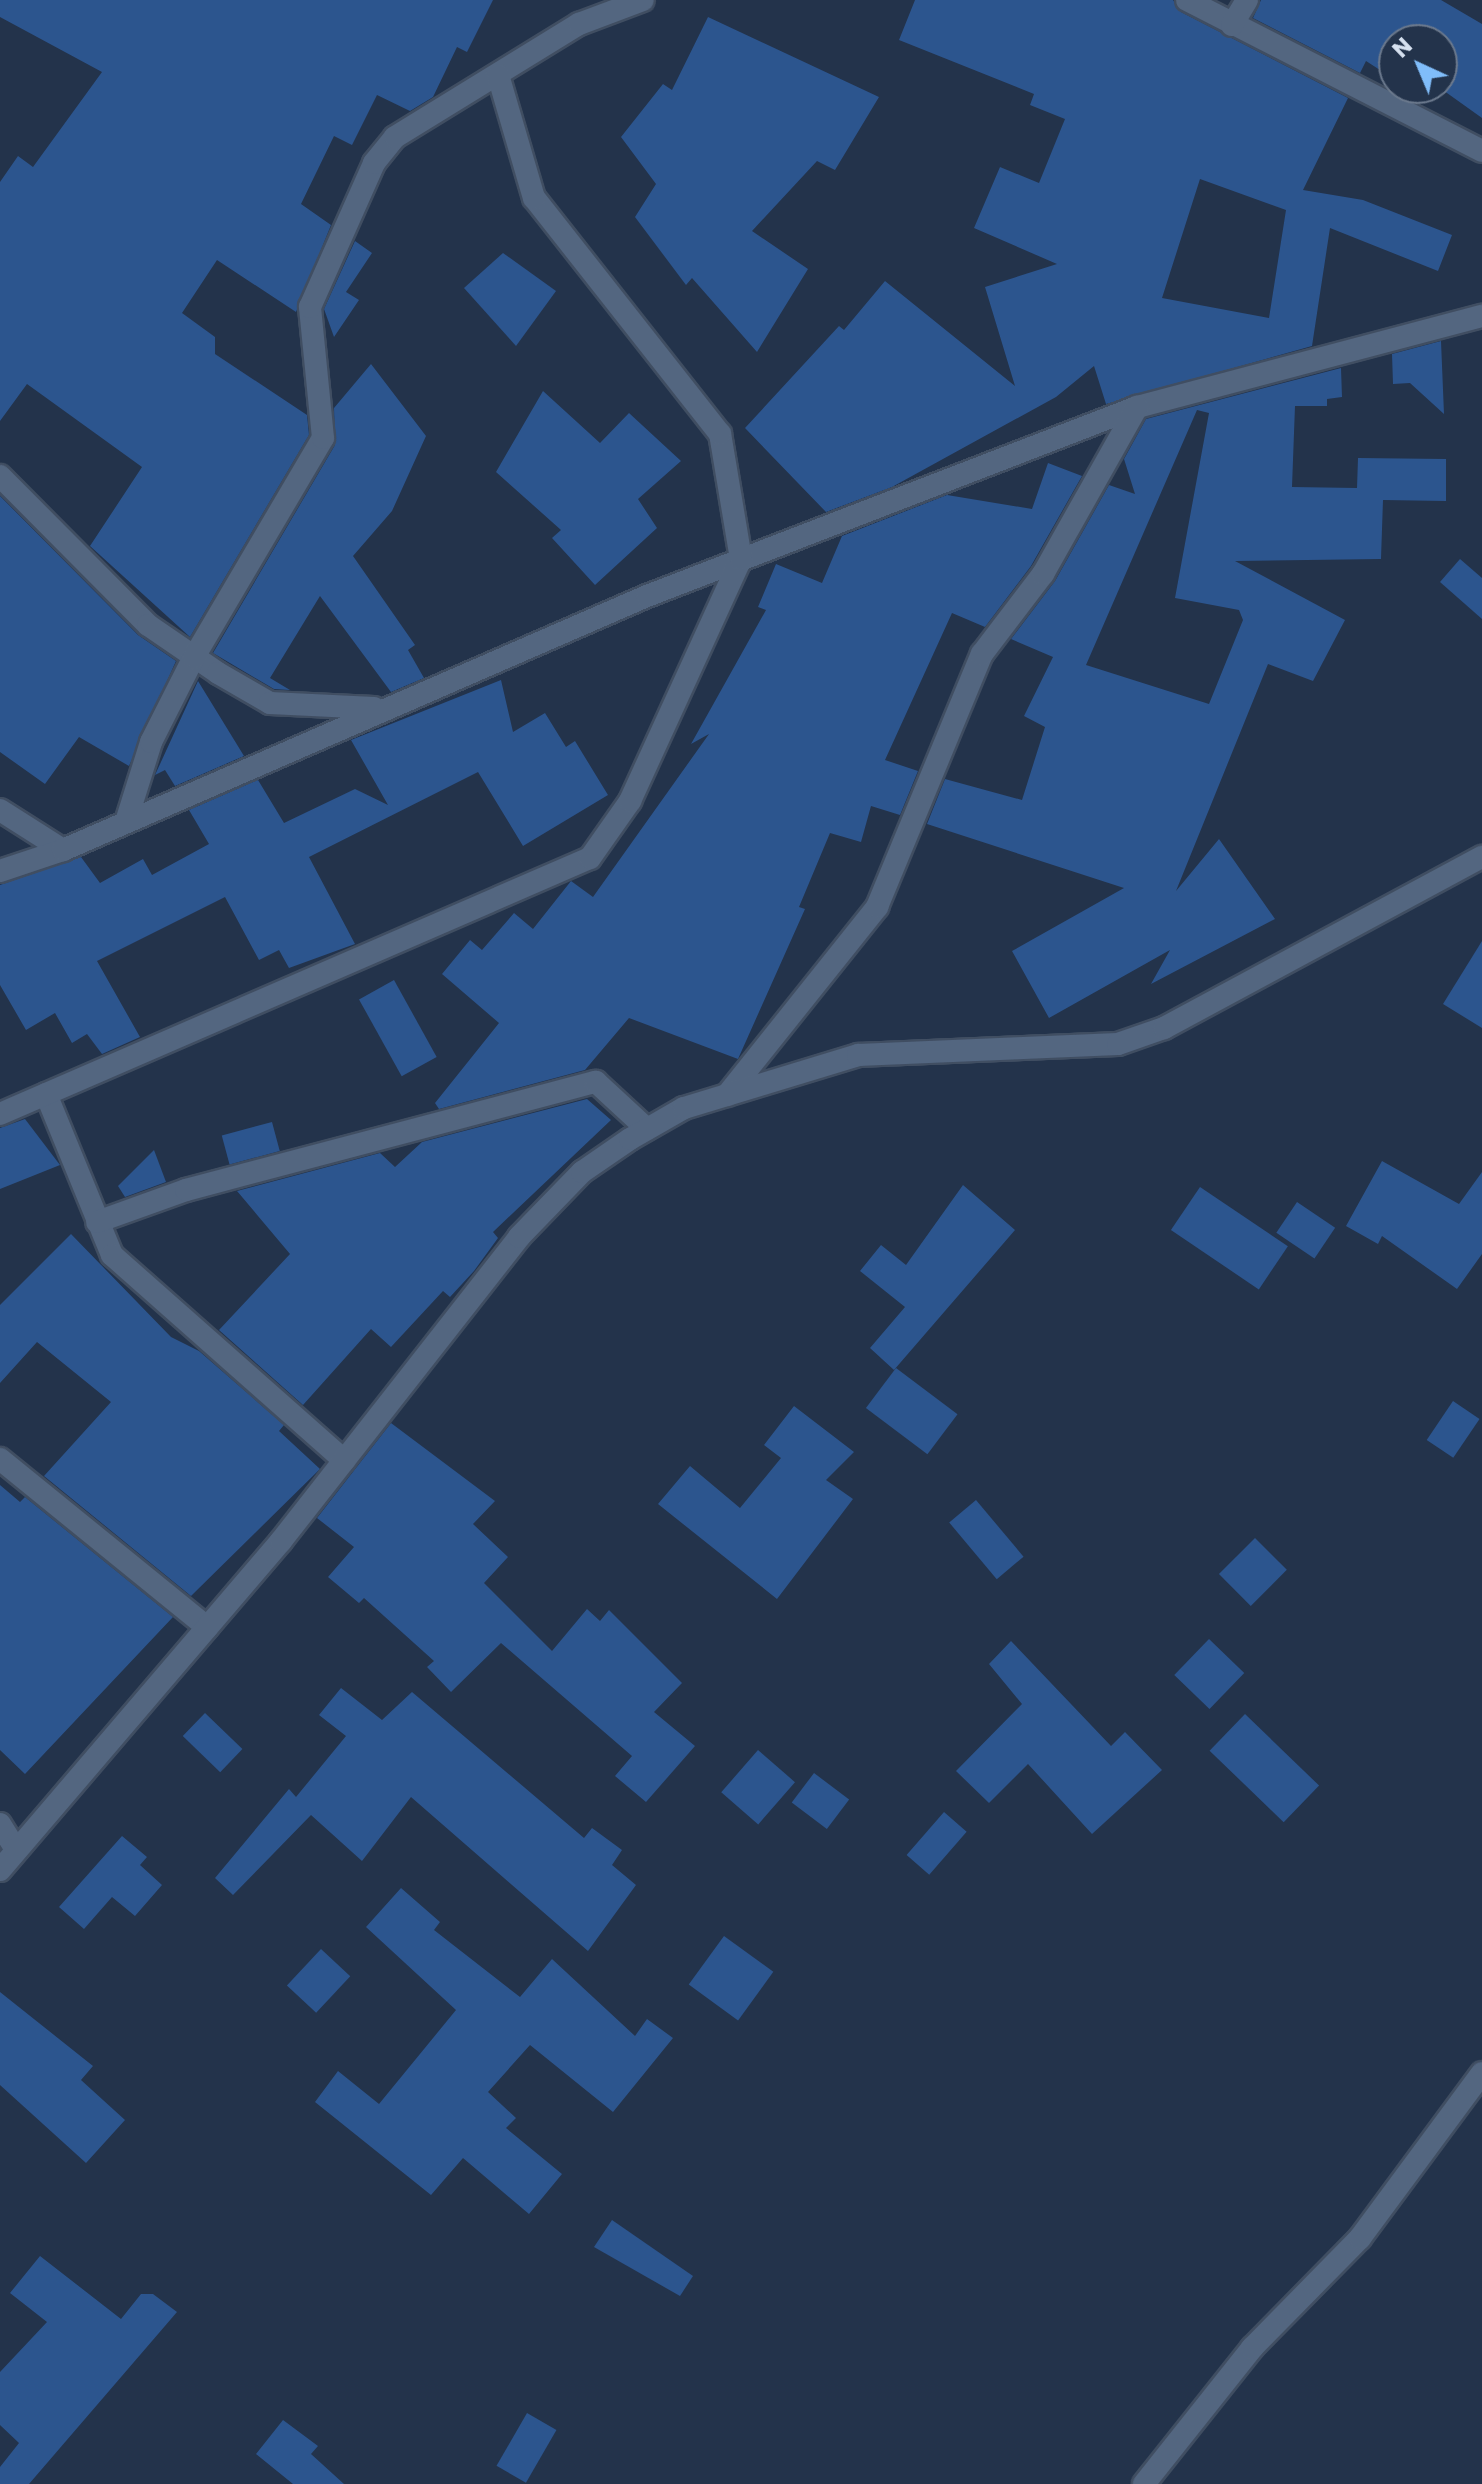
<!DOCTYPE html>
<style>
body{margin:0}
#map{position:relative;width:1482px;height:2484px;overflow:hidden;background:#23334b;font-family:Poppins,sans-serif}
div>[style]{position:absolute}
.building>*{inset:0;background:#2c558e;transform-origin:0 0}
.roads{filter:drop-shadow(2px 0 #404e62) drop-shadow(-2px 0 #404e62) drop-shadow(0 2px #404e62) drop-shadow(0 -2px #404e62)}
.minor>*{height:22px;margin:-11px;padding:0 11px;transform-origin:11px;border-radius:11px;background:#536680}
span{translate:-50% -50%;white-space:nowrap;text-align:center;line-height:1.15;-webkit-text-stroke:6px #23334b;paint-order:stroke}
.north{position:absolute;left:1378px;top:24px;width:80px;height:80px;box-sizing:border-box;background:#23334b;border:2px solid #6b798d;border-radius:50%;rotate:316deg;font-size:22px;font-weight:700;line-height:32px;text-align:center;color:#d6e1f0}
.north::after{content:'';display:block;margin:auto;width:28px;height:36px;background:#80bdfa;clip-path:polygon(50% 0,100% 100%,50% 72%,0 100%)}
</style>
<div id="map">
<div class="building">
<div style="clip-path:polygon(0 0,493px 0,467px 52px,457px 47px,433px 97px,410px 111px,377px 95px,352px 145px,334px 136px,301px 204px,331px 225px,296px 312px,217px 260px,182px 313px,215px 337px,215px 354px,307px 415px,309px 435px,190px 637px,90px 546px,142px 467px,27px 384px,0 421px,0 182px,18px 156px,33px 167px,102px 72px,0 17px)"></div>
<div style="clip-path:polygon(evenodd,915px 0,1173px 0,1181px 12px,1348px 98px,1303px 190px,1363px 200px,1452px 235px,1438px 271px,1330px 228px,1312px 346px,1106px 404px,1094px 366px,1056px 397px,892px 487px,826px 512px,745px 428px,839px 326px,844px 330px,885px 281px,1015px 386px,985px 287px,1057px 264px,974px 228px,1000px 167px,1039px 183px,1065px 119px,1030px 105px,1034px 94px,899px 40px,915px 0,1200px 179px,1286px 210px,1269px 318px,1162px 298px,1200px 179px)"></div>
<div style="clip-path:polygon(1261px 0,1441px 0,1482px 24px,1482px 118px,1440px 88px,1442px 40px,1394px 40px,1394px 79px,1366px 61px,1360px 73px,1253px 18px)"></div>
<div style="clip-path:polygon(708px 17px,879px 97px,835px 170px,817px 161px,752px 231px,808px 269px,757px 352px,692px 278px,686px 285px,635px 217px,656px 184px,621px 137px,663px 84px,672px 90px)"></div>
<div style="clip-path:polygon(355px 241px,372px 253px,346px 292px,359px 300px,334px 337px,324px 309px)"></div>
<div style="clip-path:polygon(503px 253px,556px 291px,516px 346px,464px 288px)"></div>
<div style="clip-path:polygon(1441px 341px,1444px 414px,1410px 383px,1393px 384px,1392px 354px)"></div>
<div style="clip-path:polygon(371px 364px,426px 436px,392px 511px,353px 556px,415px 645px,408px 650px,424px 678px,391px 692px,320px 596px,270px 678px,290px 690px,274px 689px,213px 653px,335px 445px,334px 408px)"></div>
<div style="clip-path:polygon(evenodd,1341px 368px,1342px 397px,1327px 399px,1327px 406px,1295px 406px,1292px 487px,1357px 488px,1358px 458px,1446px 459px,1446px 501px,1383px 500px,1381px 559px,1235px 561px,1345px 620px,1313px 681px,1268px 664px,1176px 891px,1219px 839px,1275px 919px,1151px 984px,1170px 950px,1049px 1018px,1012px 951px,1124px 888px,927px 824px,945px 779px,1022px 800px,1045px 727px,1024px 716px,1053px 657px,1011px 639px,1055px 581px,1109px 485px,1135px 494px,1124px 459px,1146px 419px,1341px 368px,1197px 410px,1209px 413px,1175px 598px,1239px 610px,1243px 620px,1209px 704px,1086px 665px,1197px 410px)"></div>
<div style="clip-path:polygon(543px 391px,600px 443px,629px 413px,681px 461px,638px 499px,657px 528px,595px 585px,552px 538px,561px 530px,496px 472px)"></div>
<div style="clip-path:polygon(1048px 463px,1082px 476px,1031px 566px,985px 627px,952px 613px,885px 760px,918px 771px,900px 815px,871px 806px,861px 842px,830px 833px,799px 907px,805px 909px,738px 1059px,629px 1018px,585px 1070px,439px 1109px,435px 1103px,499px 1023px,442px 974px,470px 940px,482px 950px,514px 913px,533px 929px,571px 881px,593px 897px,709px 734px,691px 744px,766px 610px,758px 607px,776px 564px,822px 583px,842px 536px,947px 495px,1032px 509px)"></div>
<div style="clip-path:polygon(0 496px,138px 635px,176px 661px,129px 766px,79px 737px,45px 784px,0 752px)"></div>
<div style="clip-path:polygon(1460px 559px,1482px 578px,1482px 619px,1440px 582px)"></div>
<div style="clip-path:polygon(501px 680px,513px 732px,545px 713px,566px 747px,575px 741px,608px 795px,523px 846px,478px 772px,309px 857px,355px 944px,289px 968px,279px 950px,259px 960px,225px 897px,97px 961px,140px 1037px,102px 1054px,87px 1034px,72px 1043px,55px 1013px,26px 1030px,0 985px,0 885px,81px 857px,100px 883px,143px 859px,152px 875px,209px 844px,189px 810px,258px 780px,284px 823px,355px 789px,388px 805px,351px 740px)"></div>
<div style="clip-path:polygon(198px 681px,244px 756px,175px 786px,165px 770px,155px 775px)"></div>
<div style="clip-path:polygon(1482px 941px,1482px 1028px,1443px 1004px)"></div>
<div style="left:394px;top:980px;width:88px;height:40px;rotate:61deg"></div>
<div style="clip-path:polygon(587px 1099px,611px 1120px,493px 1232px,498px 1238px,474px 1271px,450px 1297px,443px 1291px,391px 1347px,371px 1329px,303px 1405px,219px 1330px,290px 1254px,237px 1191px,380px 1153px,395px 1167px,422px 1142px)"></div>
<div style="clip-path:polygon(25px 1119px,60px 1165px,0 1189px,0 1128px)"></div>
<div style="left:272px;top:1122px;width:30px;height:52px;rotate:75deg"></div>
<div style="clip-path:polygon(154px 1150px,166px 1182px,125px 1197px,118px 1186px)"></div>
<div style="clip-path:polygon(1382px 1161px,1459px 1204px,1482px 1172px,1482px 1254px,1457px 1289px,1382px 1236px,1378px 1244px,1346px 1226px)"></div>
<div style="clip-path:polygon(963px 1185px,1015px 1230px,894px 1370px,870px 1348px,905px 1307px,860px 1271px,881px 1245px,906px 1265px)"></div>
<div style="left:1200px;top:1187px;width:106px;height:52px;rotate:34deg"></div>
<div style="left:1297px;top:1202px;width:46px;height:37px;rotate:34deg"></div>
<div style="clip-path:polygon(71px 1234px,171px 1337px,199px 1351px,284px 1425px,279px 1431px,320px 1469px,191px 1596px,44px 1476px,111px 1402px,37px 1342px,0 1383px,0 1305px)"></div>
<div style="left:896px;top:1368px;width:77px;height:50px;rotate:37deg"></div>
<div style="left:1453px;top:1401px;width:32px;height:47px;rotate:34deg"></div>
<div style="clip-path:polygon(794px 1406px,854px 1452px,826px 1480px,853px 1499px,777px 1599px,658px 1504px,690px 1466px,740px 1508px,781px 1458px,764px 1445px)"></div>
<div style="clip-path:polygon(391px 1423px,495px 1501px,473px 1524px,508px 1557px,484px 1583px,552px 1651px,587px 1609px,600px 1621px,609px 1610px,682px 1683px,654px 1712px,695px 1746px,646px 1802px,615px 1776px,632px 1756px,501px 1643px,451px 1692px,427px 1667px,434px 1661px,364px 1598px,359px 1603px,328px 1577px,354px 1547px,317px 1518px)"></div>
<div style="clip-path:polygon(0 1485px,20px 1502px,25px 1497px,173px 1617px,25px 1774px,0 1750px)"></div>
<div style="left:976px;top:1500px;width:74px;height:35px;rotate:50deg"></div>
<div style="left:1255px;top:1538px;width:45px;height:51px;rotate:45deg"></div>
<div style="left:1209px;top:1639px;width:49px;height:50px;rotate:44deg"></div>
<div style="clip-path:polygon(1011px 1641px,1111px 1746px,1125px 1732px,1162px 1770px,1092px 1834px,1028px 1764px,989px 1803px,956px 1771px,1022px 1704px,989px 1664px)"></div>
<div style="clip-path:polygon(341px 1688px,382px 1720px,412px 1692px,584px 1838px,592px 1828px,622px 1850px,612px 1865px,636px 1885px,588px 1951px,411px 1797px,362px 1861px,311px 1815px,233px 1895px,215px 1878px,289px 1789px,296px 1797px,346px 1736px,319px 1715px)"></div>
<div style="left:205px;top:1713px;width:52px;height:32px;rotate:44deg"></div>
<div style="left:1245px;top:1714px;width:103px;height:51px;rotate:44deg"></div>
<div style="left:758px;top:1750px;width:49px;height:56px;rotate:41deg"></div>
<div style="left:814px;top:1773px;width:44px;height:37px;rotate:37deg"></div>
<div style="left:944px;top:1812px;width:30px;height:57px;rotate:41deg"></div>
<div style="clip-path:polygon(122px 1836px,147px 1857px,140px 1865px,162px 1885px,135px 1916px,112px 1897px,84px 1929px,59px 1907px)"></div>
<div style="clip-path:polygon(401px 1888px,440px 1922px,434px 1930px,520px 1997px,552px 1959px,635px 2036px,647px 2019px,673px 2038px,613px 2112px,530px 2045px,488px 2092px,516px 2118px,506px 2128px,562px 2174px,529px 2214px,463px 2158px,431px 2195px,315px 2102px,338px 2071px,379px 2104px,456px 2010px,366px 1927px)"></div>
<div style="left:724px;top:1936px;width:61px;height:60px;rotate:36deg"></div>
<div style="left:321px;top:1949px;width:40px;height:50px;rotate:43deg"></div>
<div style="clip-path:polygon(0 1992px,93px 2066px,81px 2080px,125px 2120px,86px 2163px,0 2085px)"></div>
<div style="clip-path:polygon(612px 2220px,693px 2276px,680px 2296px,594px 2247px)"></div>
<div style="clip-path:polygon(40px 2256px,121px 2319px,141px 2294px,153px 2294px,177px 2312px,29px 2484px,0 2484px,0 2467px,19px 2443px,0 2425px,0 2372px,47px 2322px,10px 2293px)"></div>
<div style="left:527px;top:2413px;width:34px;height:61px;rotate:30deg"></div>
<div style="clip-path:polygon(283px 2420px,318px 2446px,311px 2454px,344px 2484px,293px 2484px,256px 2454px)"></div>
</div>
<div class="roads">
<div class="minor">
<div style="left:1187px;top:0;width:331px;rotate:27.1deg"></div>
<div style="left:1232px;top:25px;width:29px;rotate:-59deg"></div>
<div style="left:0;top:476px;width:210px;rotate:45.2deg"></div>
<div style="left:148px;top:625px;width:85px;rotate:34.4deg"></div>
<div style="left:218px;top:673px;width:60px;rotate:30deg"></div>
<div style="left:270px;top:703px;width:104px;rotate:2.8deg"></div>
<div style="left:0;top:810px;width:75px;rotate:32.4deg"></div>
<div style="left:126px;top:822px;width:84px;rotate:-72.6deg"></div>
<div style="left:151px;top:742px;width:95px;rotate:-63.2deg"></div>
<div style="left:194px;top:657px;width:254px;rotate:-59.5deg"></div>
<div style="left:323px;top:438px;width:132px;rotate:-95.7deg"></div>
<div style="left:310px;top:307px;width:158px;rotate:-66deg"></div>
<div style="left:374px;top:163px;width:33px;rotate:-51deg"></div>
<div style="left:395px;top:137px;width:216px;rotate:-31.6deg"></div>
<div style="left:579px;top:24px;width:68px;rotate:-20.6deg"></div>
<div style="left:0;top:871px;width:66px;rotate:-18.4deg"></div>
<div style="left:63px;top:850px;width:637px;rotate:-23.51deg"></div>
<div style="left:647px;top:596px;width:525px;rotate:-21.09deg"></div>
<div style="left:1137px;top:407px;width:357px;rotate:-14.8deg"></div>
<div style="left:46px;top:1094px;width:174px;rotate:67.7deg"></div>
<div style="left:112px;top:1255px;width:310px;rotate:41.5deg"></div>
<div style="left:727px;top:1095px;width:241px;rotate:-51.4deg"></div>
<div style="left:877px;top:907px;width:274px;rotate:-67.5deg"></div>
<div style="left:982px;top:654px;width:101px;rotate:-52.7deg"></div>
<div style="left:1043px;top:574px;width:192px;rotate:-60.6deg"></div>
<div style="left:0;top:1114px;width:643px;rotate:-23.46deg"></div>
<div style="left:590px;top:858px;width:70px;rotate:-54.9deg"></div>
<div style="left:630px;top:801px;width:266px;rotate:-65.4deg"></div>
<div style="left:741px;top:559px;width:127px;rotate:-99.5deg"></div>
<div style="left:720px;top:434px;width:300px;rotate:-128.2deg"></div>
<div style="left:534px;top:198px;width:128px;rotate:-106.3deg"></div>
<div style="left:97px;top:1222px;width:95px;rotate:-19.8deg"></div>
<div style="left:186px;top:1190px;width:424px;rotate:-14.8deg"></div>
<div style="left:596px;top:1082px;width:69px;rotate:42.7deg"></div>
<div style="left:0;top:1459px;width:267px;rotate:39.1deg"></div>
<div style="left:0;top:1824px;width:31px;rotate:58deg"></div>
<div style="left:0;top:1870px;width:433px;rotate:-49.5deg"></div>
<div style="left:281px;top:1541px;width:386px;rotate:-51.9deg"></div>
<div style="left:519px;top:1237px;width:91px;rotate:-45.9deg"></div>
<div style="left:582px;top:1172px;width:58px;rotate:-34.5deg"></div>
<div style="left:630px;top:1139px;width:62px;rotate:-29.9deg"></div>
<div style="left:684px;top:1108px;width:182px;rotate:-16.9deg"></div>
<div style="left:858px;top:1055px;width:260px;rotate:-2.4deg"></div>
<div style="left:1118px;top:1044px;width:49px;rotate:-19.2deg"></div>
<div style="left:1164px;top:1028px;width:361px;rotate:-28.3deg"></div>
<div style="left:1144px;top:2484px;width:174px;rotate:-51.5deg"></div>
<div style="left:1252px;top:2348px;width:154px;rotate:-45.5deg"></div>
<div style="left:1360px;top:2238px;width:205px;rotate:-53.5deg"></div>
</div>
</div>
<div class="north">N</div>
</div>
